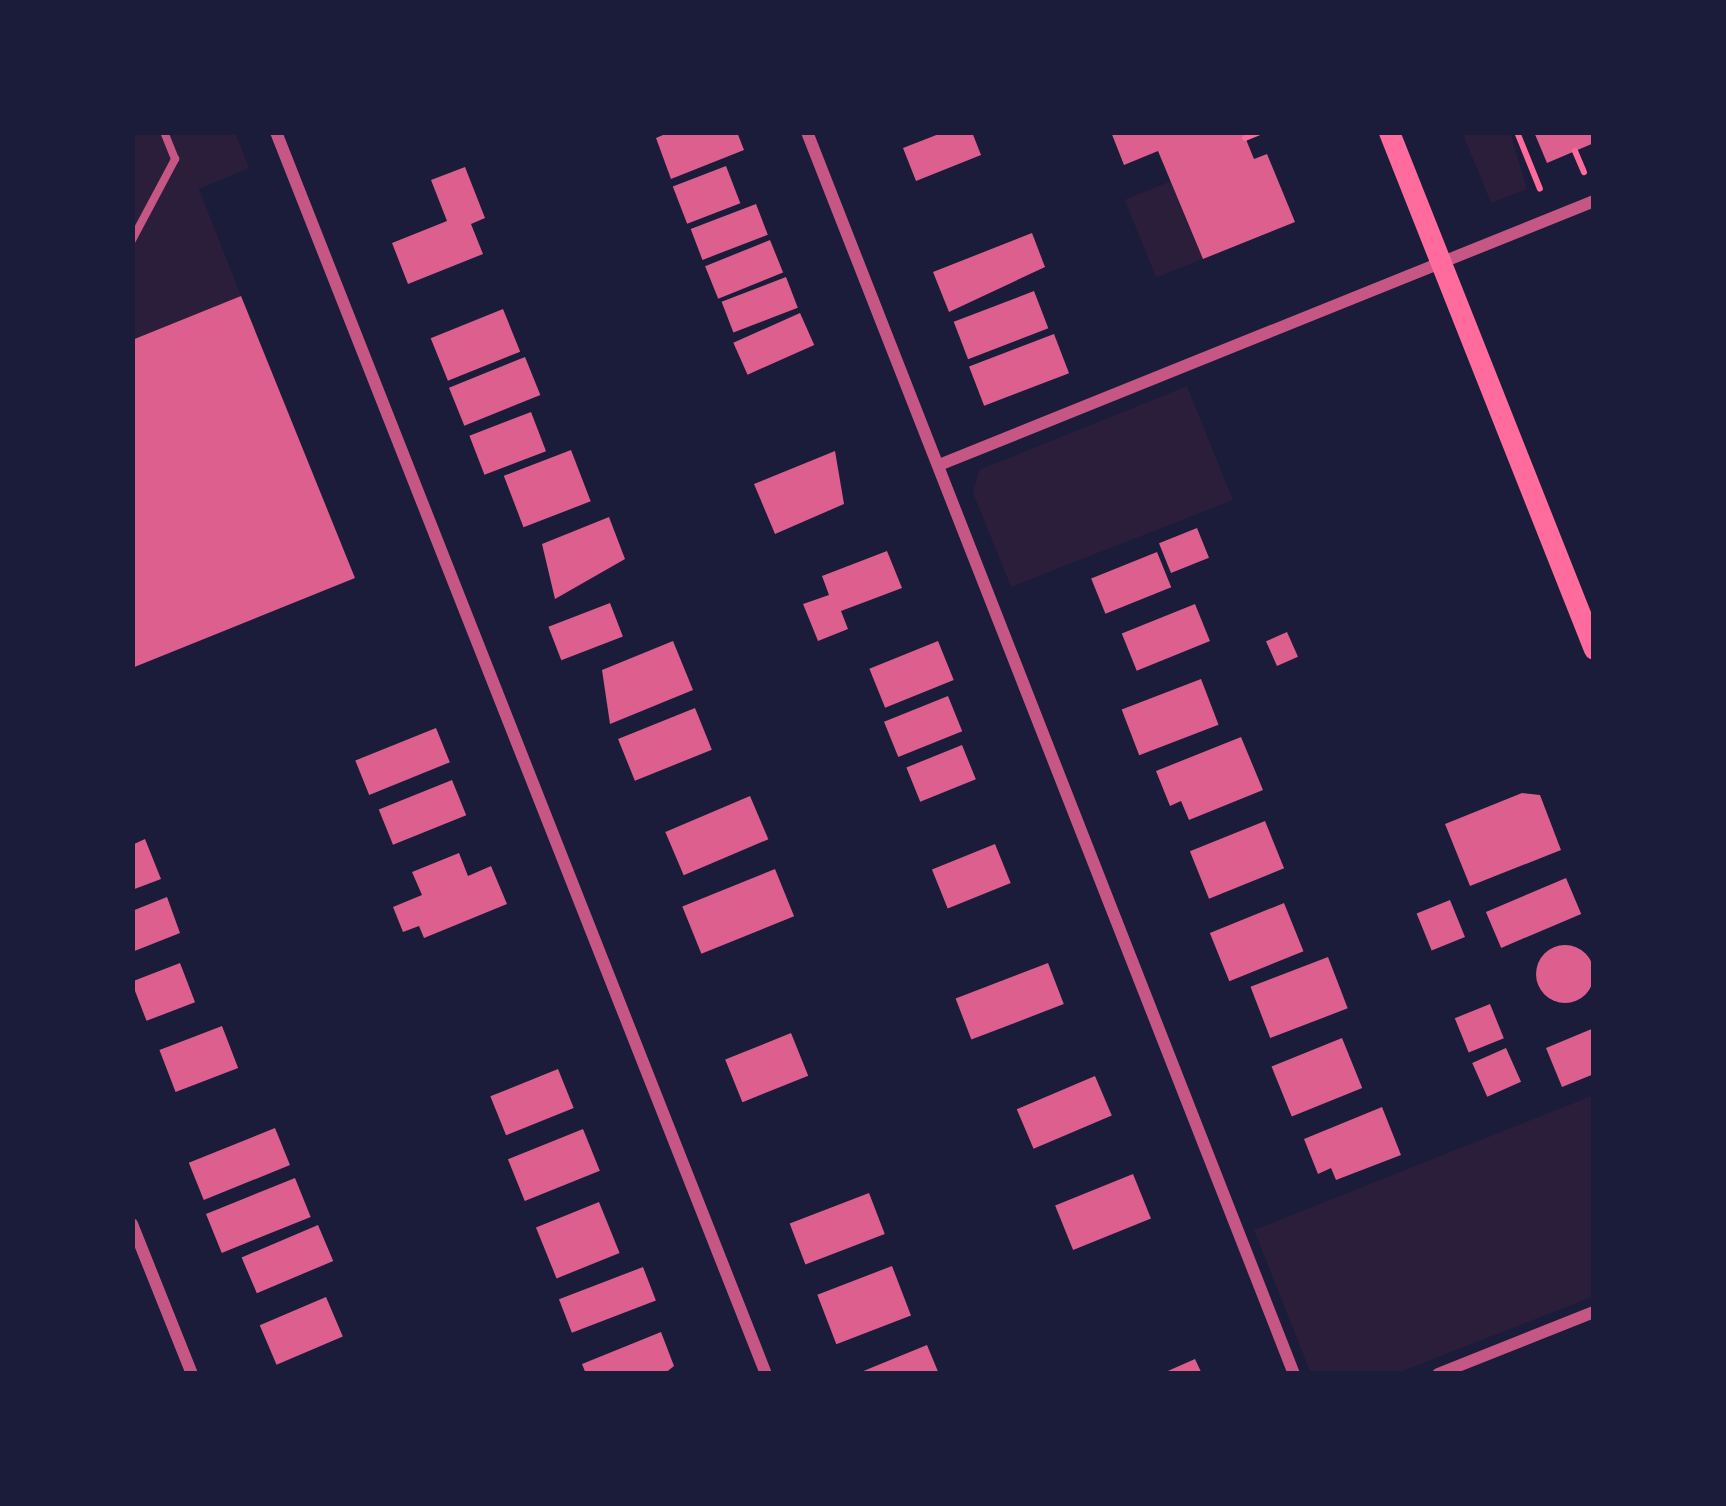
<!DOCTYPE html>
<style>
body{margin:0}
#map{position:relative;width:1726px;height:1506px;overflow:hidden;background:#1b1b3a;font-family:Poppins,sans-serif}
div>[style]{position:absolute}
.green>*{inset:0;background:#2a1e3b;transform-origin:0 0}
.building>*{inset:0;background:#dd5f8e;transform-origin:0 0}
.round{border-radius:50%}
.path>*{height:6px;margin:-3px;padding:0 3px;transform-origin:3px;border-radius:3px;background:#ff6b9d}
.service>*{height:8px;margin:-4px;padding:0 4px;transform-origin:4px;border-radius:4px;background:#c65784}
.minor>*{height:12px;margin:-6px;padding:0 6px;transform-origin:6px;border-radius:6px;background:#c65784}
.secondary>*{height:21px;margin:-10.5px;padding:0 10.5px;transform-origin:10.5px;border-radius:10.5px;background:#ff6b9d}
span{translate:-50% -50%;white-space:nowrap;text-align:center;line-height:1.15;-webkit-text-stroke:9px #1b1b3a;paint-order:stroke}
.frame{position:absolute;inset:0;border:135px solid #1b1b3a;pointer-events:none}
</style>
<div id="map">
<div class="green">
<div style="clip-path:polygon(132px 132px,235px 132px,249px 168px,199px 189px,241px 296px,132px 340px)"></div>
<div style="clip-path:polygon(1462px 132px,1510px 132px,1527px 189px,1491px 203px)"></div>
<div style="left:1171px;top:181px;width:84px;height:50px;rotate:68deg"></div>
<div style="clip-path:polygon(1187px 386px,1233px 500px,1011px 587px,973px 493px,979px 470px)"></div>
<div style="clip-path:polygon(1594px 1095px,1594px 1296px,1395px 1374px,1311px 1374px,1254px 1230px)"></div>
</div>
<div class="building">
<div style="clip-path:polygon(670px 132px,737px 132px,744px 150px,671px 179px,656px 138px)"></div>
<div style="clip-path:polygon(944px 132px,972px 132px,981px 155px,916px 181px,903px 148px)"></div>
<div style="clip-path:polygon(1111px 132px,1243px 132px,1254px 159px,1267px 154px,1295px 222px,1203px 259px,1158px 151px,1124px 165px)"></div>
<div style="clip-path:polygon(1534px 132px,1594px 132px,1594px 143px,1547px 163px)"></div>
<div style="left:726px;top:166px;width:40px;height:57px;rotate:69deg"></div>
<div style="clip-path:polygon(465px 167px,485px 218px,471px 224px,483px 254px,408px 284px,392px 243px,447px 221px,431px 180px)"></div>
<div style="left:756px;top:204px;width:33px;height:70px;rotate:69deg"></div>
<div style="clip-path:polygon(1032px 233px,1045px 267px,949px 312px,933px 272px)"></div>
<div style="left:770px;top:240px;width:35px;height:70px;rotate:68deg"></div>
<div style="left:786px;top:277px;width:33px;height:69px;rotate:69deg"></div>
<div style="left:1034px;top:291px;width:40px;height:86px;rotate:69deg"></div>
<div style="clip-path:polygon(241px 296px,355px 578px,132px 668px,132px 340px)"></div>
<div style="left:503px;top:309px;width:46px;height:78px;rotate:68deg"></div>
<div style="left:800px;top:313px;width:35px;height:73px;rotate:66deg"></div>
<div style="left:1054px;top:334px;width:42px;height:91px;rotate:69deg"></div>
<div style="left:525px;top:357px;width:41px;height:82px;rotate:68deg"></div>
<div style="left:531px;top:412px;width:42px;height:66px;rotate:69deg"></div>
<div style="left:571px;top:450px;width:55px;height:72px;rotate:69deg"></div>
<div style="clip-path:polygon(835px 451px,844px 504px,775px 534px,754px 484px)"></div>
<div style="clip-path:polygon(609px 517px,625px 559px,555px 599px,542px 544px)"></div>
<div style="left:1197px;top:528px;width:32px;height:41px;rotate:68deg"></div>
<div style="clip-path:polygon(887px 551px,902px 588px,841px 611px,848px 629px,818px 641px,803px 604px,829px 595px,822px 576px)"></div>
<div style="left:1157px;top:552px;width:38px;height:71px;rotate:68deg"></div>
<div style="left:610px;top:603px;width:36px;height:66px;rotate:69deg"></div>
<div style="left:1195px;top:604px;width:40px;height:79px;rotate:68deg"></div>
<div style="left:1287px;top:632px;width:27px;height:23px;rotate:66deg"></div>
<div style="clip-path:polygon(673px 641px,693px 690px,610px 724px,602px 670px)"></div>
<div style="left:938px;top:641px;width:42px;height:74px;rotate:68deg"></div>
<div style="left:1201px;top:679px;width:49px;height:85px;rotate:69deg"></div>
<div style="left:948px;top:696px;width:38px;height:69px;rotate:68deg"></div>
<div style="left:695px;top:708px;width:45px;height:83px;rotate:68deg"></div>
<div style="left:436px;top:728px;width:37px;height:87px;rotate:68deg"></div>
<div style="clip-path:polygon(1241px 737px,1263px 790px,1189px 820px,1181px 801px,1170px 806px,1156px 771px)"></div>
<div style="left:962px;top:745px;width:37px;height:60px;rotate:68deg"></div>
<div style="left:452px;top:780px;width:38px;height:79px;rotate:68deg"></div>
<div style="clip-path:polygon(1522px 793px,1540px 795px,1561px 850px,1470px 886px,1445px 824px)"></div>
<div style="left:750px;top:796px;width:47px;height:92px;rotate:67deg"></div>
<div style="left:1265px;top:821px;width:51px;height:81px;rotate:68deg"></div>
<div style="clip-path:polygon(145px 839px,161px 879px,132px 890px,132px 845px)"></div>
<div style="left:995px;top:844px;width:42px;height:68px;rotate:68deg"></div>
<div style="clip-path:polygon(459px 853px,468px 876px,491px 866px,507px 904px,424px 938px,419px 926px,403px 932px,393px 907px,422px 895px,412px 872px)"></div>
<div style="left:775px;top:869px;width:51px;height:100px;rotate:68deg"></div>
<div style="left:1566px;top:878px;width:39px;height:87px;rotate:67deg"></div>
<div style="clip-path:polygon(167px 897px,180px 933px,132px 952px,132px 911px)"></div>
<div style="left:1450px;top:900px;width:40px;height:36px;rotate:68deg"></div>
<div style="left:1284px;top:903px;width:52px;height:80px;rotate:68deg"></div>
<div class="round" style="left:1536px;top:945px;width:58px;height:58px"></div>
<div style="left:1328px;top:957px;width:55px;height:83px;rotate:69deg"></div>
<div style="left:180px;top:963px;width:42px;height:52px;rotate:69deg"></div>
<div style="left:1048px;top:963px;width:44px;height:99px;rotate:69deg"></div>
<div style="left:1490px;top:1004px;width:37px;height:38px;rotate:68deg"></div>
<div style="left:222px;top:1026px;width:45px;height:67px;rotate:69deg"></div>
<div style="clip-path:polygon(1594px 1028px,1594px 1074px,1562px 1087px,1546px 1048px)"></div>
<div style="left:791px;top:1033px;width:46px;height:71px;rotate:68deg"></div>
<div style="left:1342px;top:1038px;width:54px;height:76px;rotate:68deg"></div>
<div style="left:1506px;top:1048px;width:37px;height:37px;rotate:66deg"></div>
<div style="left:558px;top:1069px;width:42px;height:73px;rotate:68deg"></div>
<div style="left:1095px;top:1076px;width:43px;height:85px;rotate:67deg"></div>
<div style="clip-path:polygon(1382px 1107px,1401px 1155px,1336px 1180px,1331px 1168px,1318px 1174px,1304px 1139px)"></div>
<div style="left:275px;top:1128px;width:40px;height:93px;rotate:68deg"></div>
<div style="left:583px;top:1129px;width:45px;height:81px;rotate:68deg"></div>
<div style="left:1133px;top:1174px;width:48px;height:84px;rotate:68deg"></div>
<div style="left:295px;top:1178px;width:42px;height:96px;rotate:68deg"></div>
<div style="left:869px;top:1193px;width:44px;height:85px;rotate:69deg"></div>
<div style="left:599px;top:1202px;width:55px;height:68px;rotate:68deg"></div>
<div style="left:318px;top:1225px;width:39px;height:83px;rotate:67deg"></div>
<div style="left:892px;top:1266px;width:53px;height:80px;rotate:69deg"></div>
<div style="left:643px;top:1267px;width:36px;height:90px;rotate:69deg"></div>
<div style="left:326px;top:1297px;width:43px;height:72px;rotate:67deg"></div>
<div style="clip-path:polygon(661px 1332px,674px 1366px,664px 1374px,586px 1374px,582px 1364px)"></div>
<div style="clip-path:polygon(927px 1345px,939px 1374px,856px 1374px)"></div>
<div style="clip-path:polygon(1195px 1359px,1202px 1374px,1161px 1374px)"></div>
</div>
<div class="path">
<div style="left:1517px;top:132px;width:61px;rotate:68deg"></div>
<div style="left:1245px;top:138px;width:16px;rotate:-22deg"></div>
<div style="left:1575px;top:151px;width:23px;rotate:67deg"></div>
</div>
<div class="service">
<div style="left:132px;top:240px;width:92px;rotate:-62deg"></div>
<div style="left:175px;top:159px;width:29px;rotate:-112deg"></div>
</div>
<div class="minor">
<div style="left:276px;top:132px;width:1335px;rotate:68.47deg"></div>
<div style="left:807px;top:132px;width:1334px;rotate:68.59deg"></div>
<div style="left:939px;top:465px;width:706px;rotate:-21.95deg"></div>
<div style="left:132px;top:1224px;width:162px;rotate:68.2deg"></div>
<div style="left:1438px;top:1374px;width:168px;rotate:-21.7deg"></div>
</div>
<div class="secondary">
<div style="left:1389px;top:132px;width:556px;rotate:68.37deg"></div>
</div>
<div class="frame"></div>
</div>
